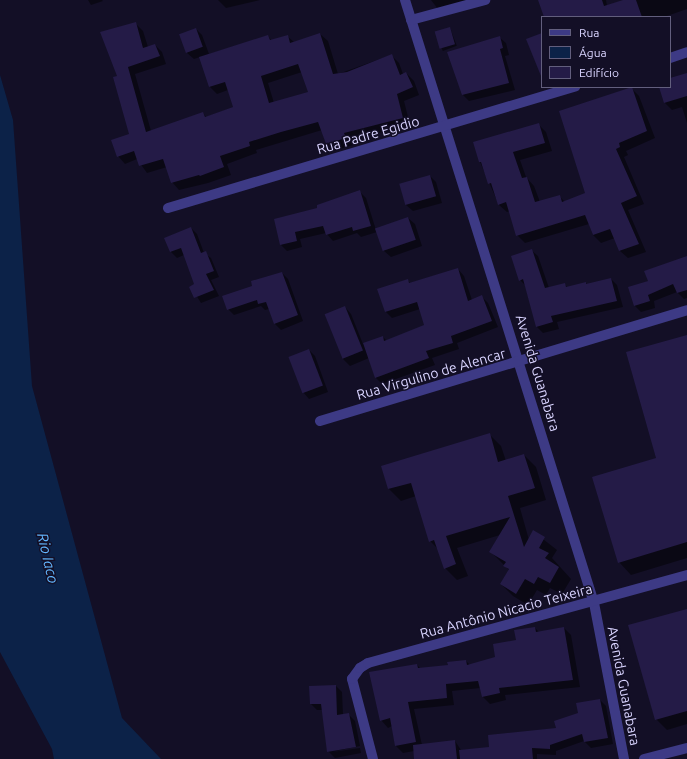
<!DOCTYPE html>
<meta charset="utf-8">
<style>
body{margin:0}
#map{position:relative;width:687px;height:759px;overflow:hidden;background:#130f26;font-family:Ubuntu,sans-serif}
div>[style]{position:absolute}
.water>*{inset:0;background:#0c2248}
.shadow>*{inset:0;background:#0007;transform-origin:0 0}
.building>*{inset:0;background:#241b47;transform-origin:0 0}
.street>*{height:10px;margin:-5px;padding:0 5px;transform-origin:5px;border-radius:5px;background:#3d3a85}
span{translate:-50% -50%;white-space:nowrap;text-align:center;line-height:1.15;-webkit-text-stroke:3px #130f26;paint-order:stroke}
.street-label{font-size:14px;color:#d9d4ff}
.water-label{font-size:15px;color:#62b6ff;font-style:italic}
.legend{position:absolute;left:541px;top:16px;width:130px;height:72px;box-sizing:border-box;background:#130f26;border:1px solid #625e7d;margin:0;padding:5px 7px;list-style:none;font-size:12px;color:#d9d4ff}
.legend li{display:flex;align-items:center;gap:8px;height:20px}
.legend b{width:20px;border:1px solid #625e7d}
</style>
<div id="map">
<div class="water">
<div style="clip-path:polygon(0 75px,13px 120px,32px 386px,122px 718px,161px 759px,54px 759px,52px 749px,0 652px)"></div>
</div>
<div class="shadow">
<div style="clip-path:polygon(88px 0,102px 0,103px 1px,91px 5px)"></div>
<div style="clip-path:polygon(218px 0,260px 0,226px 8px)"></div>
<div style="clip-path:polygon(431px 0,471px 0,438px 9px)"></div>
<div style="clip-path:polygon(539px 0,606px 0,607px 6px,626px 0,687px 0,687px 9px,664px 17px,545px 17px)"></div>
<div style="clip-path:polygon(evenodd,135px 23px,143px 31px,148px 47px,155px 45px,162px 52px,166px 64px,135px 74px,151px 131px,203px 113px,206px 117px,234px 107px,228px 90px,217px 94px,210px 87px,200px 57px,194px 59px,187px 53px,180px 35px,196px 29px,202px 35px,209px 54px,268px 36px,272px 41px,287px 36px,294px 42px,320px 34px,328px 41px,338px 74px,391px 55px,399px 63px,403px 74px,406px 73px,414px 81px,419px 95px,404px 101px,410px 125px,351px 140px,353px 145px,334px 151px,326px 144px,322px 130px,256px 150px,257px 153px,227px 164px,231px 175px,208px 183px,179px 190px,172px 182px,167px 167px,147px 173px,137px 159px,125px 164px,118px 156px,130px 135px,118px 77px,135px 23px,302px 72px,309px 93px,274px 103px,268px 83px,302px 72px)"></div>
<div style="left:450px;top:28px;width:19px;height:15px;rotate:69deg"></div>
<div style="clip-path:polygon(499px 37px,506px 43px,509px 55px,505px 56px,515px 90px,469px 101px,463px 95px)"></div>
<div style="clip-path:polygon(687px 74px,687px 123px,682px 107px,672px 110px,665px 103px,660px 87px,670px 87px,670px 79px)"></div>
<div style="clip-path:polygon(631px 88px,639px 96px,655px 138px,626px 151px,628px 155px,624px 157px,644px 204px,628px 210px,646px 252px,628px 258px,620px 251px,615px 238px,601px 243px,593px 235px,589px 224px,525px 243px,517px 235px,510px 211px,507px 212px,499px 205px,480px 162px,538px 124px,546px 132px,552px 151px,520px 160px,526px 177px,534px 186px,540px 202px,559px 196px,565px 202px,587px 194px)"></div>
<div style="clip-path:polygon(430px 176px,436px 182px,442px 203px,413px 211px,406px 205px,400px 184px)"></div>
<div style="clip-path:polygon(360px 192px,366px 198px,376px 230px,408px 218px,415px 224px,422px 246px,391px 257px,384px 251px,377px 232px,361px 237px,357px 233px,333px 241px,326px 233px,300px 239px,302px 247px,287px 251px,281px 245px,319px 209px)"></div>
<div style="clip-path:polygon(191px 228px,197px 234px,204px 253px,211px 258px,219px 277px,211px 280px,219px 296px,201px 303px,191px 287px,196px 285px,184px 255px,177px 258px,171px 252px,165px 238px)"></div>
<div style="clip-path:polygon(531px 250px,538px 256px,549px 288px,564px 284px,568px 288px,586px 283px,587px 285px,611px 279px,617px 285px,623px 307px,557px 322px,559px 329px,543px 333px,537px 327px,525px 285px,520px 280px)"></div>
<div style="clip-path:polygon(687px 261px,687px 298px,684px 299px,677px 292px,654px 301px,655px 308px,641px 312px,635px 306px,629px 288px,649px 281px)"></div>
<div style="clip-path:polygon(458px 269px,464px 276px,472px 300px,482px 297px,488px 303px,498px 327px,457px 343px,459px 349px,432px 358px,435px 365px,382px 384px,376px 378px,369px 358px,350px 366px,343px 359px,345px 307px,351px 314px,363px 344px,383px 337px,387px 341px,426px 325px,420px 309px,392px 318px,386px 312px,378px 290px,407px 280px,410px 283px)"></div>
<div style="clip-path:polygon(282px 273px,288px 279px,303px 321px,281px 330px,275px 324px,269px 309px,265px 310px,261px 306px,234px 315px,228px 309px,254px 286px)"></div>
<div style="clip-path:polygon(687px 336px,687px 558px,631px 575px,619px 562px,657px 458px)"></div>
<div style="clip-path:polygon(309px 350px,315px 356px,328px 392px,309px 399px,303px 392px)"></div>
<div style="clip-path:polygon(489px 434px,501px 446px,506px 461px,524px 455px,536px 467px,546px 500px,520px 508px,529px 540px,534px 532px,557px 550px,552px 558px,571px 579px,562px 594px,550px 588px,546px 595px,537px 590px,528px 605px,513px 596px,501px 584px,509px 570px,491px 552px,500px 535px,457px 548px,468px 576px,457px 580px,445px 568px,438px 549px,430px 541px,416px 496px,401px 501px,389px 489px,382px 467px)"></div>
<div style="clip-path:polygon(687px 611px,687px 724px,667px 730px,656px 719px)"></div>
<div style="clip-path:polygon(535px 628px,539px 632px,564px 628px,571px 635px,580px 687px,505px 695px,506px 700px,490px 704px,483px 697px,480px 688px,452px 691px,454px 705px,414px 709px,422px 745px,455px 741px,461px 750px,490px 748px,557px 729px,600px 700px,606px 706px,613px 744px,591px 748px,584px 741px,556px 751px,556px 755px,537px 754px,537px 759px,415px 759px,414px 751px,403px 753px,396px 746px,392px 726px,388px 728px,381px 720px,417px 665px,421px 669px,449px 666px,466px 661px,470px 665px,496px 658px)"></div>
<div style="clip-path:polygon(336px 686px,342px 692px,343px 715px,348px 714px,355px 721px,360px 746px,332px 752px,360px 748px,361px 753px,335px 758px,328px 751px,323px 710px,317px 710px,311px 704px)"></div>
</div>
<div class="building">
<div style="clip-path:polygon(538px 0,602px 0,604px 6px,623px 0,636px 0,642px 17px,544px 17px)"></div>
<div style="clip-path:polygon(evenodd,136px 22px,143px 48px,155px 44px,160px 56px,128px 67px,146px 132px,203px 112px,205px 117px,233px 107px,225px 82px,209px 87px,199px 57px,268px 35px,270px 40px,288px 35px,290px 43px,320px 33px,333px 74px,347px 72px,392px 54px,400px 75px,406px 72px,413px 87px,397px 94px,403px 118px,344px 133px,346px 138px,326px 144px,318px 122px,281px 132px,249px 142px,250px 146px,220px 156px,224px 167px,200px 176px,199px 175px,171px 183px,163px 159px,139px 166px,134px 151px,117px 157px,111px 140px,129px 134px,113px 77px,117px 76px,100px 32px,136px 22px,298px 64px,308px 92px,269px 103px,261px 76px,298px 64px)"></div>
<div style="left:450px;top:27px;width:18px;height:16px;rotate:74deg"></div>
<div style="left:196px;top:28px;width:20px;height:18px;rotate:70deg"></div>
<div style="clip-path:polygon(542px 33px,542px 76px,541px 76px,526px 39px)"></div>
<div style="clip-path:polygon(500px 36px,503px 48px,500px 49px,509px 83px,462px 95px,447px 52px)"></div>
<div style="clip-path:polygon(687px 73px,687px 96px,664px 103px,659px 87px,670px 87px,670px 78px)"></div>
<div style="clip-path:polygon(632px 87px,647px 131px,619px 143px,620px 147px,616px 149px,637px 196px,621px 203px,639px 244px,619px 251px,610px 229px,593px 235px,585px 215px,516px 236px,506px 202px,498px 205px,491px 183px,488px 184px,481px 162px,479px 162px,473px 142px,539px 123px,545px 143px,513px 152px,522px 178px,527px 177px,535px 202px,560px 195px,562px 202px,585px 193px,559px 111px)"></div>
<div style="left:430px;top:175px;width:22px;height:32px;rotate:74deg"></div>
<div style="clip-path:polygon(360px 190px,371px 226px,353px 231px,352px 227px,326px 235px,323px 226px,295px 232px,297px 241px,280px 245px,274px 219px,317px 208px,317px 205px)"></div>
<div style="left:408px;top:217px;width:24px;height:35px;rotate:71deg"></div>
<div style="clip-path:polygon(191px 227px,201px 253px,206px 251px,214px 271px,206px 274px,214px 290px,194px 298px,189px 287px,194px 284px,181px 248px,170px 252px,164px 238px)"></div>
<div style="clip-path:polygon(532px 249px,545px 288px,565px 283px,566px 287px,586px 282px,586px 284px,611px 278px,617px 301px,551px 316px,553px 322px,536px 327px,523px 279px,519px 281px,511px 256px)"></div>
<div style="clip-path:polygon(687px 256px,687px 290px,677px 293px,673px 284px,648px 295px,650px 301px,634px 306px,628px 287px,648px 281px,644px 271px)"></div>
<div style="clip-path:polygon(458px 268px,468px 301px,482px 295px,492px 321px,451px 336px,453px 343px,426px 351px,429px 358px,375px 378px,363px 343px,383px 336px,384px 341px,424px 325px,417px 302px,385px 312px,377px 289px,408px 279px,409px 283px)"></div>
<div style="clip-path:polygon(282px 272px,298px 315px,274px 324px,266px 302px,258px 304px,257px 300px,227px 310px,222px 296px,252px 286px,251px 281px)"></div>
<div style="left:345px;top:306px;width:48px;height:22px;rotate:68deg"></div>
<div style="clip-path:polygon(687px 335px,687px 542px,618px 563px,592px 477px,656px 458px,626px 352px)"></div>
<div style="left:309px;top:349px;width:39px;height:22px;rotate:69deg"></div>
<div style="clip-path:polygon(490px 433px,498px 462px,524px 454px,535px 488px,508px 496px,524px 547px,533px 530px,545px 537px,539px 548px,549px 553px,545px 558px,559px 567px,550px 583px,538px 577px,534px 584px,525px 579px,516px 594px,500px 584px,509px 569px,503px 566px,506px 562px,489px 552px,510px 517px,446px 536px,456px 564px,444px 569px,434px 540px,429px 542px,411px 483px,388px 489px,381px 466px)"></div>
<div style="clip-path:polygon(687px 609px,687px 711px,655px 720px,628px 625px)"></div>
<div style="clip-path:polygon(535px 627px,536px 632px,564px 627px,573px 680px,499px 688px,500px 693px,482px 697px,478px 681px,446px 684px,447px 698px,408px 702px,416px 742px,395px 746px,390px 718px,380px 721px,369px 672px,417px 664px,418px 668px,448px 665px,447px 662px,466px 660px,467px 665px,495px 657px,493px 644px,516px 640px,514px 630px)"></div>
<div style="clip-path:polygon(336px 685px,337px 715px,349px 713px,356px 747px,327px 752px,321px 704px,310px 704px,309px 686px)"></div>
<div style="clip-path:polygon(600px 699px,608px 738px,584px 742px,582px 734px,550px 745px,550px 749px,532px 748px,533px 759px,460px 759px,459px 750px,489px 747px,488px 735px,556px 728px,554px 721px,578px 713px,576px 703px)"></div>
<div style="clip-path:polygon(455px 740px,457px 759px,414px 759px,413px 745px)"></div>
</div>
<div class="street">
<div style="left:405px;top:0;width:632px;rotate:72.6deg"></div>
<div style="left:594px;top:603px;width:159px;rotate:79.1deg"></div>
<div style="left:411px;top:20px;width:77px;rotate:-15.1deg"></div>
<div style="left:670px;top:58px;width:18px;rotate:-19deg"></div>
<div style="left:168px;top:208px;width:425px;rotate:-16.6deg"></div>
<div style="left:320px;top:421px;width:383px;rotate:-16.8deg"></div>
<div style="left:373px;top:759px;width:83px;rotate:-104.7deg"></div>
<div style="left:352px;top:679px;width:14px;rotate:-54deg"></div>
<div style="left:360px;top:668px;width:9px;rotate:-32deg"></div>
<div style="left:368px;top:663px;width:331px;rotate:-15.4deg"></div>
<div style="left:644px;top:759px;width:44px;rotate:-14.3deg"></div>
</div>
<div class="street-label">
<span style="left:368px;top:135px;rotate:-16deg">Rua Padre Egidio</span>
<span style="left:538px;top:373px;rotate:73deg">Avenida Guanabara</span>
<span style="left:431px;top:374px;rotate:-16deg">Rua Virgulino de Alencar</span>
<span style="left:506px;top:611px;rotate:-15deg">Rua Antônio Nicacio Teixeira</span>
<span style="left:624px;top:686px;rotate:79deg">Avenida Guanabara</span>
</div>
<div class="water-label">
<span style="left:48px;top:558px;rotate:77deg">Rio Iaco</span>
</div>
<ul class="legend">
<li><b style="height:5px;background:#3d3a85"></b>Rua</li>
<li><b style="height:11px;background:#0c2248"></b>Água</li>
<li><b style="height:11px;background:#241b47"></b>Edifício</li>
</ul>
</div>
